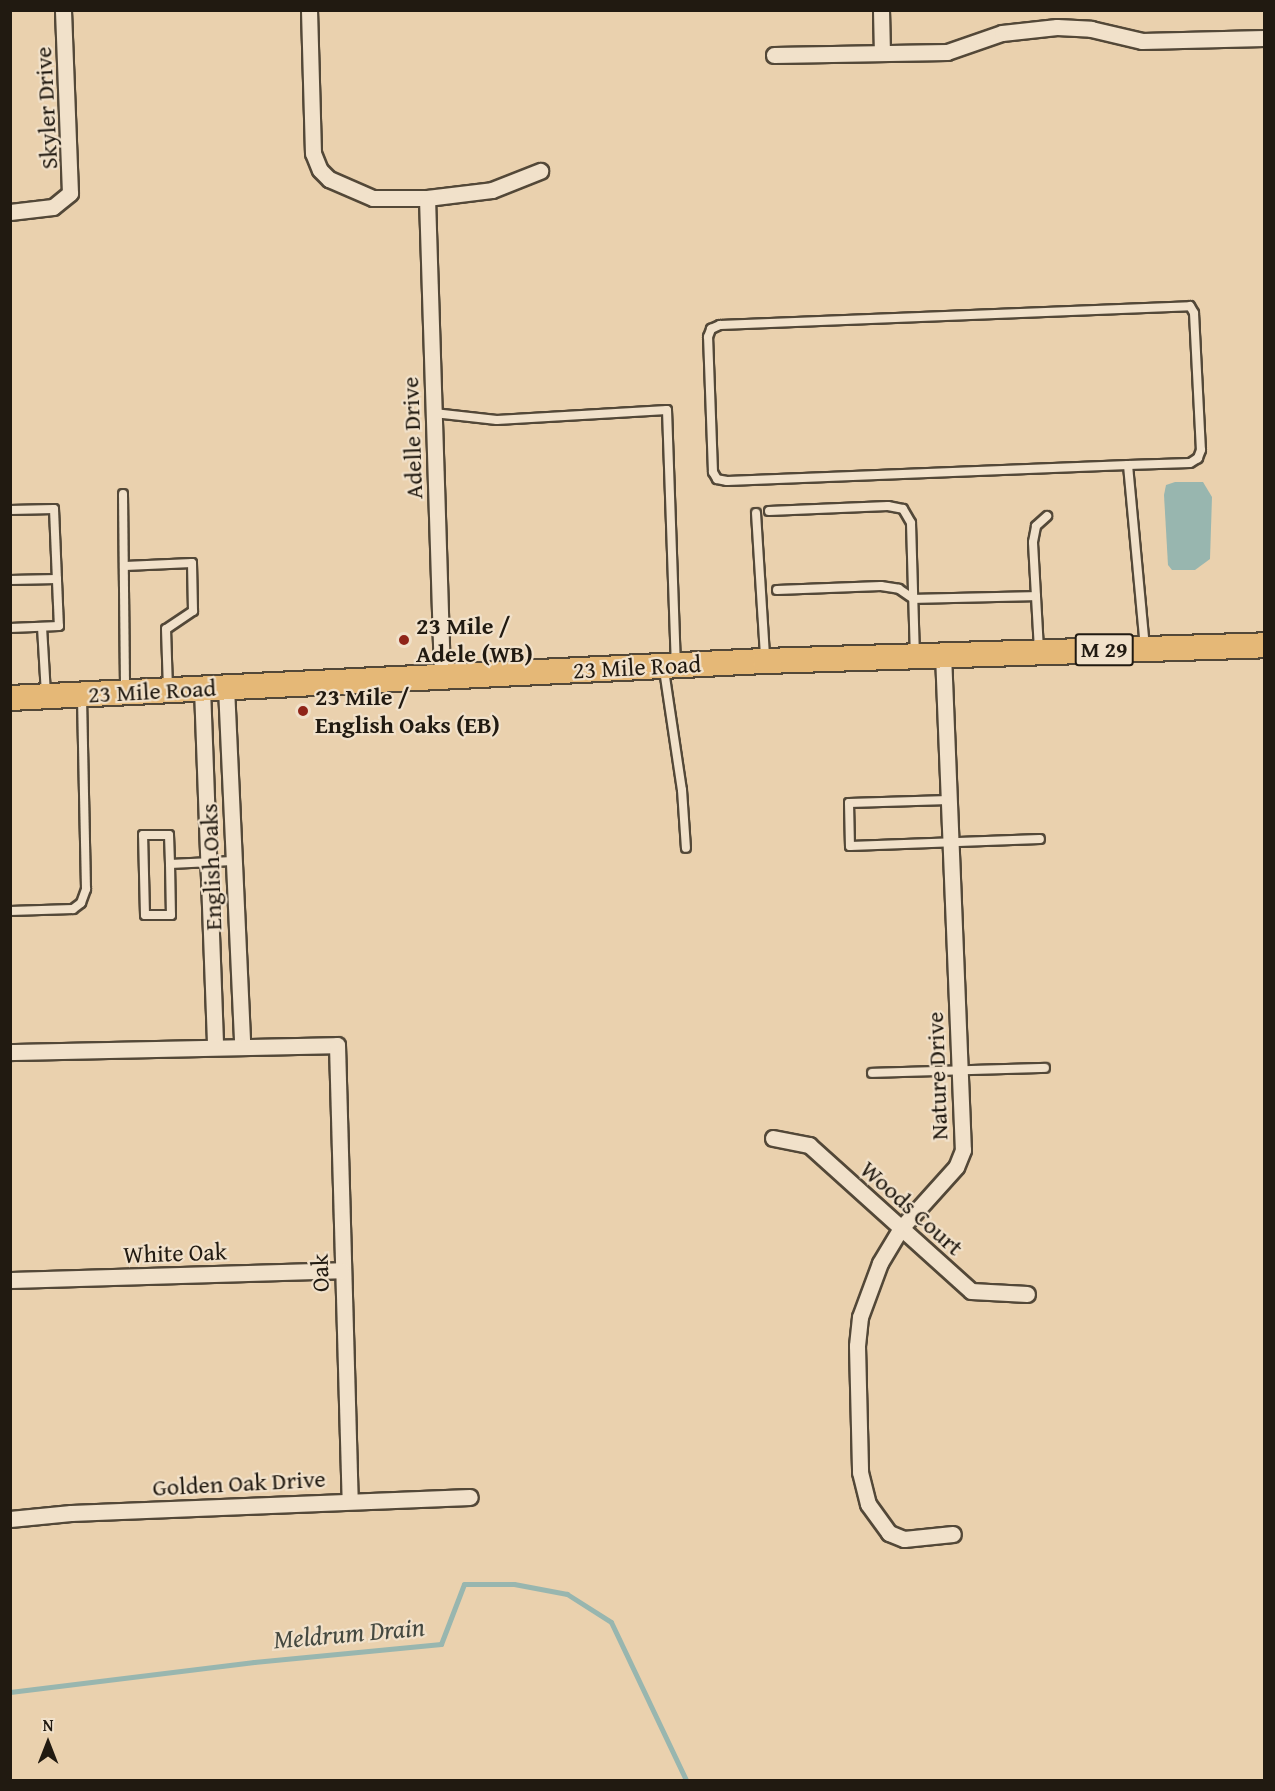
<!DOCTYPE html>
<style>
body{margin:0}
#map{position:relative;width:1275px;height:1791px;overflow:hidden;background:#ead1ae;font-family:"Gentium Book Plus",serif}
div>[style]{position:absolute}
.water>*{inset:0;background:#98b6af}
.stream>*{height:5px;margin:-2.5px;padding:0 2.5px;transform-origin:2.5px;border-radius:2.5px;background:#98b6af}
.roads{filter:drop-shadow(2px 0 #534838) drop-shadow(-2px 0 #534838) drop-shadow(0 2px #534838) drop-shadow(0 -2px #534838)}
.lane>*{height:8px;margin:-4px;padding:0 4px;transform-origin:4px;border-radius:4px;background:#f1e1ca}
.street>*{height:15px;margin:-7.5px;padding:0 7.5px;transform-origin:7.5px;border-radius:7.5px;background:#f1e1ca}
.primary>*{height:24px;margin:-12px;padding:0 12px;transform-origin:12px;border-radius:12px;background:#e5b877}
.dots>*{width:16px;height:16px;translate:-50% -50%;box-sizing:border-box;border:3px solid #f1e1ca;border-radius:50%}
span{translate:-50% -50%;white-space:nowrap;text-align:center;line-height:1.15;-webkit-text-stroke:4.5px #f1e1ca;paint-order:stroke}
.shield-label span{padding:2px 4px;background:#f1e1ca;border:2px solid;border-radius:4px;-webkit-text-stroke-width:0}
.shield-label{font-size:22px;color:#211a11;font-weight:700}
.street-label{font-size:24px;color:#211a11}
.poi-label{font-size:24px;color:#211a11;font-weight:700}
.left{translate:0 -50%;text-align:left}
.water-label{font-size:26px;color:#454940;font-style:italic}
.frame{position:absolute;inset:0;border:12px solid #211a11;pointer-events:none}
.north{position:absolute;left:18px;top:1713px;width:60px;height:60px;-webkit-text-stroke:4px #f1e1ca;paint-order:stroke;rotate:0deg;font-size:16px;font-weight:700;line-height:24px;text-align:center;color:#211a11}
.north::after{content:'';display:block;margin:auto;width:21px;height:27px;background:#211a11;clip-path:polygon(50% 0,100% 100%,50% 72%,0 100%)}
</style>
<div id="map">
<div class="water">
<div style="clip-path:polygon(1175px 482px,1203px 482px,1212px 497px,1210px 559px,1195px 570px,1172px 570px,1168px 565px,1164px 495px,1166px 485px)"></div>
</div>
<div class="stream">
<div style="left:10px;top:1692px;width:246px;rotate:-7deg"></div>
<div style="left:254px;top:1662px;width:188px;rotate:-5.5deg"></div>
<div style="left:441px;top:1644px;width:64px;rotate:-69deg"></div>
<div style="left:464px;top:1584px;width:50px"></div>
<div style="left:514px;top:1584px;width:54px;rotate:10.7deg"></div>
<div style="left:567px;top:1594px;width:52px;rotate:32.5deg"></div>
<div style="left:611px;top:1622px;width:175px;rotate:64.6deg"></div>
</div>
<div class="roads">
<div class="lane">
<div style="left:434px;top:413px;width:63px;rotate:6.3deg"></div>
<div style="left:497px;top:420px;width:170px;rotate:-3.4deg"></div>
<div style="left:667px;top:410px;width:254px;rotate:88deg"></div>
<div style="left:1128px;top:465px;width:401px;rotate:177.7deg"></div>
<div style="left:727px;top:481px;width:10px;rotate:-169deg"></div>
<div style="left:717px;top:479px;width:8px;rotate:-120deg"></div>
<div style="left:713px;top:472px;width:135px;rotate:-92.1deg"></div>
<div style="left:708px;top:337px;width:9px;rotate:-69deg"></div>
<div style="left:711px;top:329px;width:10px;rotate:-24deg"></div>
<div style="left:720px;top:325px;width:470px;rotate:-2.3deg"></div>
<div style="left:1190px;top:306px;width:8px;rotate:60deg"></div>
<div style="left:1194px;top:313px;width:137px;rotate:87.1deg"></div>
<div style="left:1201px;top:450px;width:9px;rotate:111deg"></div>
<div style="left:1198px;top:458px;width:9px;rotate:148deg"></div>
<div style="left:1190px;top:463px;width:62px;rotate:178.2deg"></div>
<div style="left:1128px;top:465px;width:183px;rotate:84.7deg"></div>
<div style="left:123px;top:494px;width:197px;rotate:89.4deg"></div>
<div style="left:10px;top:510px;width:44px;rotate:-1.3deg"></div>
<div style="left:54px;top:509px;width:117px;rotate:87.6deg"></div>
<div style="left:59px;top:626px;width:49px;rotate:177.7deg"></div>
<div style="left:769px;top:511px;width:119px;rotate:-2.4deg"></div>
<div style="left:888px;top:506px;width:15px;rotate:11deg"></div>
<div style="left:903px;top:509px;width:16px;rotate:60deg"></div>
<div style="left:911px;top:523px;width:131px;rotate:88.3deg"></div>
<div style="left:756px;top:513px;width:144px;rotate:86.4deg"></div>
<div style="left:125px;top:566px;width:67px;rotate:-2.6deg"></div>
<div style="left:192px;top:563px;width:48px;rotate:88.8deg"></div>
<div style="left:193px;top:611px;width:32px;rotate:146deg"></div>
<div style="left:166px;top:629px;width:60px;rotate:88.1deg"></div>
<div style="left:10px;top:580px;width:47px;rotate:-1.2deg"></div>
<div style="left:777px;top:590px;width:104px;rotate:-2.2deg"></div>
<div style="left:881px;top:586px;width:18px;rotate:9deg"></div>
<div style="left:899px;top:589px;width:18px;rotate:34deg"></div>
<div style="left:914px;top:599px;width:122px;rotate:-1.4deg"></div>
<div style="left:42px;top:627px;width:67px;rotate:86.6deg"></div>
<div style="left:1039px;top:650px;width:108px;rotate:-93.2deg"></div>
<div style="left:1033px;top:542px;width:16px;rotate:-79deg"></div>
<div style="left:1036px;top:526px;width:15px;rotate:-42deg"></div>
<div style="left:664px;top:670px;width:121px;rotate:81.5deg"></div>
<div style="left:682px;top:790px;width:58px;rotate:86.1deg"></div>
<div style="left:949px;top:800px;width:100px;rotate:178.3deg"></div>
<div style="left:849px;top:803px;width:43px;rotate:88.7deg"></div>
<div style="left:850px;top:846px;width:190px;rotate:-2.1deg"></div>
<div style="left:170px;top:864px;width:51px;rotate:88.9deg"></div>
<div style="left:171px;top:915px;width:26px;rotate:180deg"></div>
<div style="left:145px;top:915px;width:80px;rotate:-91.4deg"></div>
<div style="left:143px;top:835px;width:26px"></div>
<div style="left:169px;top:835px;width:29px;rotate:88deg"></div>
<div style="left:170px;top:864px;width:63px;rotate:-2.7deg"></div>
<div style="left:10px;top:911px;width:63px;rotate:-1.8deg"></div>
<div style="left:73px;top:909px;width:10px;rotate:-37deg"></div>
<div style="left:81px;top:903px;width:15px;rotate:-70deg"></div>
<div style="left:86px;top:889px;width:190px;rotate:-91.2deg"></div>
<div style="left:872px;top:1073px;width:173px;rotate:-1.7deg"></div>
</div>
<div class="street">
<div style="left:309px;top:10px;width:143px;rotate:88.4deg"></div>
<div style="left:313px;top:153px;width:18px;rotate:68deg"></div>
<div style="left:320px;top:170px;width:13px;rotate:45deg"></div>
<div style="left:329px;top:179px;width:48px;rotate:23.4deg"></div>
<div style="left:373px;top:198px;width:54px"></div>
<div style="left:427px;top:198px;width:65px;rotate:-7deg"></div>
<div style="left:492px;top:190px;width:52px;rotate:-21.6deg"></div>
<div style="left:881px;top:10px;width:43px;rotate:88.7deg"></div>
<div style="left:774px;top:55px;width:173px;rotate:-1deg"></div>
<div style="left:947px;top:52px;width:58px;rotate:-19.1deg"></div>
<div style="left:1002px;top:33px;width:55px;rotate:-6.2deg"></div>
<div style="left:1057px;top:27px;width:34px;rotate:3deg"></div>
<div style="left:1091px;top:29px;width:52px;rotate:13.2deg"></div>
<div style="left:1142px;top:41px;width:122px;rotate:-1.4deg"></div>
<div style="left:427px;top:198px;width:478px;rotate:88.2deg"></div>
<div style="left:10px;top:212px;width:43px;rotate:-6.6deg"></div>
<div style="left:53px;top:207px;width:22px;rotate:-39deg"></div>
<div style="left:70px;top:193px;width:183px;rotate:-92.2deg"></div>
<div style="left:943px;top:654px;width:496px;rotate:87.7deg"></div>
<div style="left:963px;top:1150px;width:18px;rotate:112deg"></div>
<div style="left:956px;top:1167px;width:82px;rotate:132deg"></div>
<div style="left:901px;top:1228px;width:41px;rotate:121deg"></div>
<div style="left:880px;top:1263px;width:58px;rotate:110.3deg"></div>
<div style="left:860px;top:1317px;width:29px;rotate:96deg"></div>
<div style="left:857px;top:1346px;width:126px;rotate:88.6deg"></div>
<div style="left:860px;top:1472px;width:33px;rotate:76deg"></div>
<div style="left:868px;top:1504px;width:36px;rotate:54deg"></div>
<div style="left:889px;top:1533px;width:16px;rotate:22deg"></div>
<div style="left:904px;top:1539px;width:49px;rotate:-5.8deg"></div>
<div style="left:226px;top:687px;width:359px;rotate:87.4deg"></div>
<div style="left:202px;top:688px;width:358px;rotate:87.9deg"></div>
<div style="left:10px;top:1052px;width:327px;rotate:-1.2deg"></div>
<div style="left:337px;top:1045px;width:455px;rotate:88.4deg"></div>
<div style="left:773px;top:1138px;width:37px;rotate:11deg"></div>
<div style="left:809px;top:1145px;width:218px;rotate:42deg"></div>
<div style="left:971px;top:1291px;width:56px;rotate:3.1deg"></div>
<div style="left:10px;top:1280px;width:332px;rotate:-1.7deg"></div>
<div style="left:10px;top:1519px;width:61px;rotate:-5.6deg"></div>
<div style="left:71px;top:1513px;width:399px;rotate:-2.3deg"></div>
</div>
<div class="primary">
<div style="left:10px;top:698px;width:756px;rotate:-2.81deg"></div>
<div style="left:765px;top:661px;width:499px;rotate:-1.8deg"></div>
</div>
</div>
<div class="dots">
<div style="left:404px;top:640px;background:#8f2418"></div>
<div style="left:303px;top:711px;background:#8f2418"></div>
</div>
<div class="shield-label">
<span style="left:1104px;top:650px">M 29</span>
</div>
<div class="street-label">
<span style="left:46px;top:108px;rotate:-93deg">Skyler Drive</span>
<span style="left:412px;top:438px;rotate:-92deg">Adelle Drive</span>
<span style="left:637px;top:667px;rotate:-3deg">23 Mile Road</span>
<span style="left:152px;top:691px;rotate:-3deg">23 Mile Road</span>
<span style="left:211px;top:867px;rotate:-92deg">English Oaks</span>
<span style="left:937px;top:1076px;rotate:-92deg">Nature Drive</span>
<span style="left:912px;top:1208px;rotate:42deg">Woods Court</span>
<span style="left:175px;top:1253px;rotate:-2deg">White Oak</span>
<span style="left:320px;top:1273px;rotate:-92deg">Oak</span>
<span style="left:239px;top:1483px;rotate:-3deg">Golden Oak Drive</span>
</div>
<div class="poi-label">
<span class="left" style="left:416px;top:640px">23 Mile /<br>Adele (WB)</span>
<span class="left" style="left:315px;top:711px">23 Mile /<br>English Oaks (EB)</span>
</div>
<div class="water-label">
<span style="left:349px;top:1633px;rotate:-5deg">Meldrum Drain</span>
</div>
<div class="frame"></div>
<div class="north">N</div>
</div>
